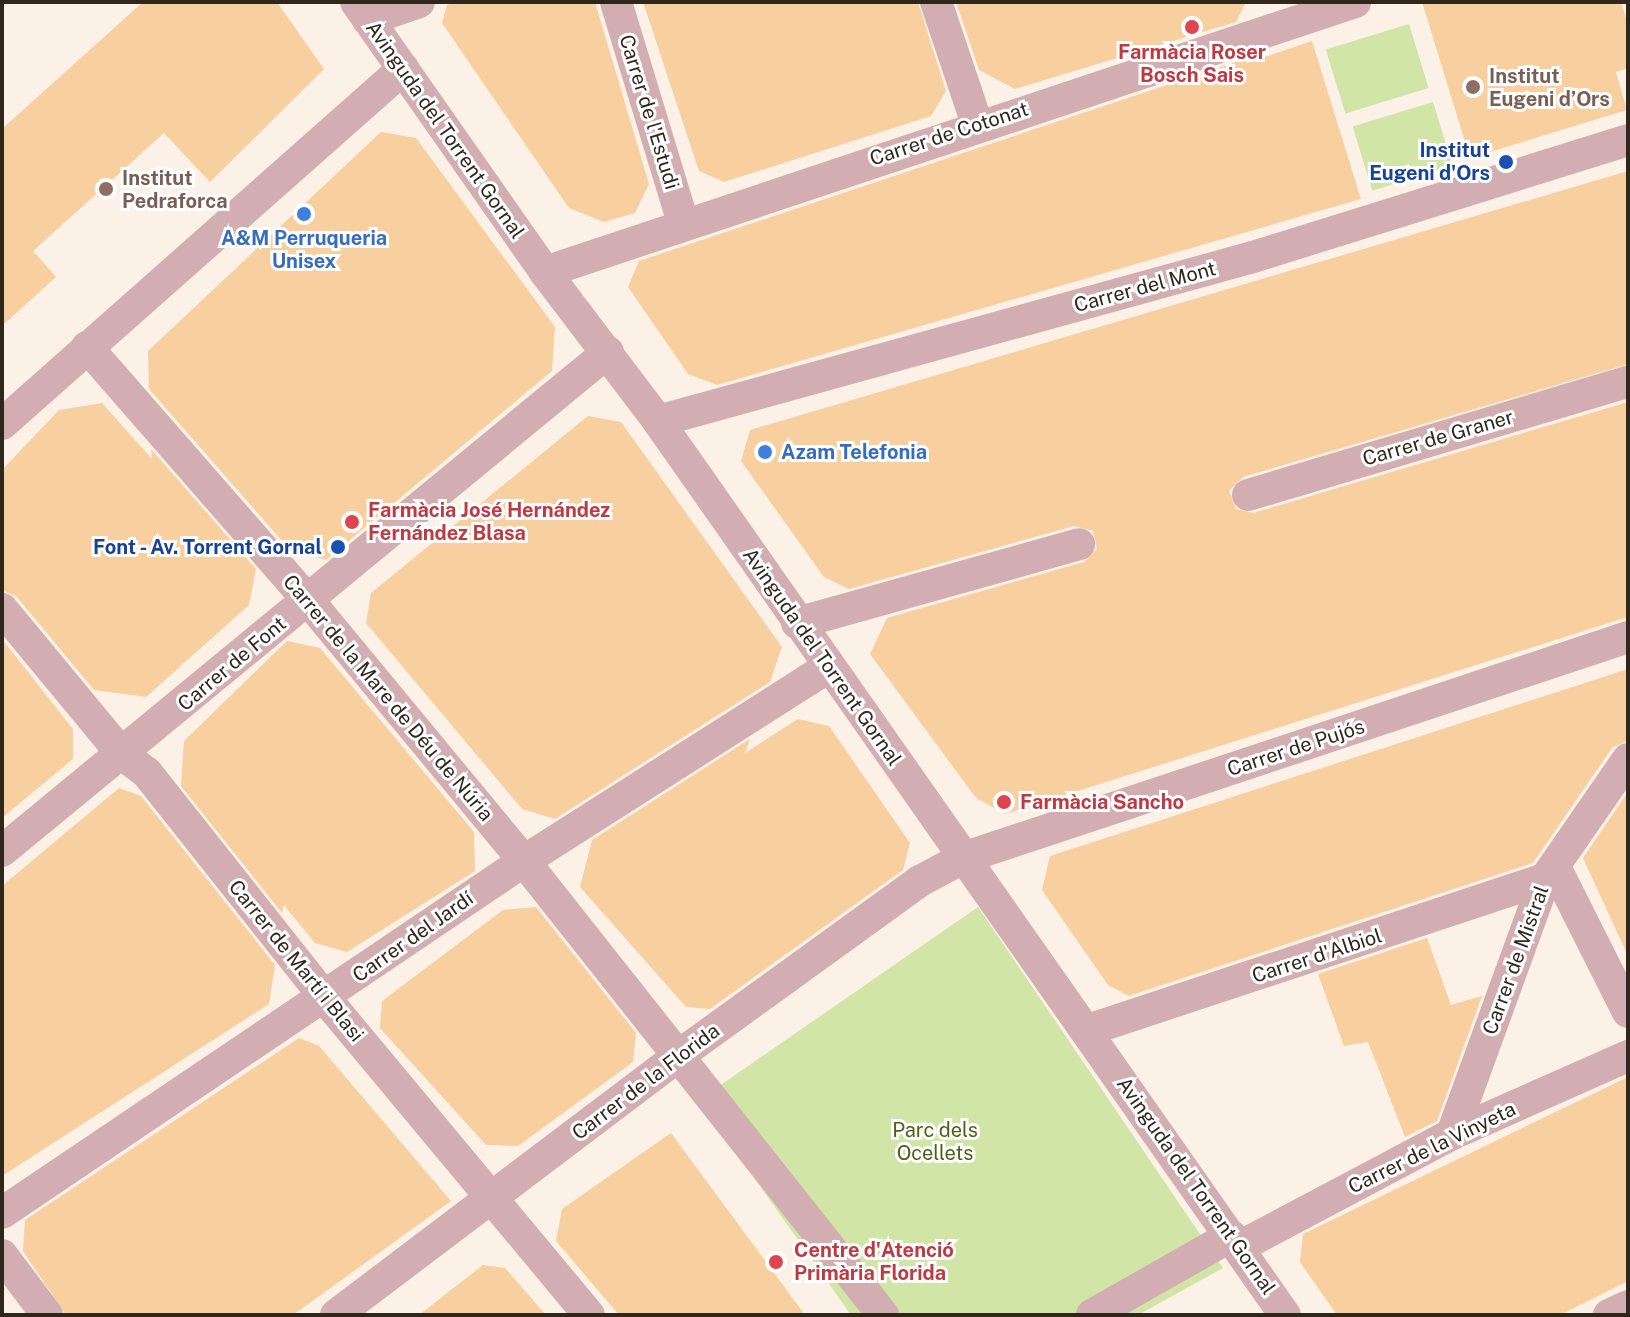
<!DOCTYPE html>
<meta charset="utf-8">
<style>
body{margin:0}
#map{position:relative;width:1630px;height:1317px;overflow:hidden;background:#fbf1e6;font-family:"Public Sans",sans-serif}
div>[style]{position:absolute}
.green>*{inset:0;background:#d0e5a6;transform-origin:0 0}
.building>*{inset:0;background:#f8cf9f}
.minor>*{height:32px;margin:-16px;padding:0 16px;transform-origin:16px;border-radius:16px;background:#d2adb2}
.dots>*{width:22px;height:22px;translate:-50% -50%;box-sizing:border-box;border:4px solid #fff;border-radius:50%}
span{translate:-50% -50%;white-space:nowrap;text-align:center;line-height:1.15;-webkit-text-stroke:6px #fff;paint-order:stroke}
.health-label{font-size:20px;color:#be3a42;font-weight:700}
.left{translate:0 -50%;text-align:left}
.education-label{font-size:20px;color:#785e54;font-weight:700}
.street-label{font-size:20px;color:#30271c}
.transit-label{font-size:20px;color:#164399;font-weight:700}
.right{translate:-100% -50%;text-align:right}
.shop-label{font-size:20px;color:#366cbe;font-weight:700}
.park-label{font-size:20px;color:#4d6013}
.frame{position:absolute;inset:0;border:4px solid #30271c;pointer-events:none}
</style>
<div id="map">
<div class="green">
<div style="left:1409px;top:24px;width:67px;height:87px;rotate:73deg"></div>
<div style="left:1433px;top:102px;width:67px;height:84px;rotate:73deg"></div>
<div style="clip-path:polygon(978px 907px,1223px 1268px,1138px 1315px,851px 1315px,699px 1100px)"></div>
</div>
<div class="building">
<div style="clip-path:polygon(143px 2px,277px 2px,324px 69px,210px 182px,164px 133px,33px 251px,56px 277px,2px 326px,2px 129px)"></div>
<div style="clip-path:polygon(455px 2px,595px 2px,649px 184px,635px 213px,604px 222px,569px 208px,442px 23px,447px 5px)"></div>
<div style="clip-path:polygon(643px 2px,918px 2px,946px 91px,931px 116px,724px 182px,699px 171px)"></div>
<div style="clip-path:polygon(956px 2px,1246px 2px,1236px 22px,1015px 89px,979px 70px)"></div>
<div style="clip-path:polygon(1422px 2px,1621px 2px,1628px 25px,1628px 68px,1616px 72px,1627px 110px,1470px 158px)"></div>
<div style="clip-path:polygon(1312px 41px,1361px 199px,717px 385px,688px 374px,628px 287px,639px 261px,1245px 59px,1247px 63px)"></div>
<div style="clip-path:polygon(381px 132px,416px 138px,555px 327px,552px 371px,326px 560px,290px 550px,149px 389px,148px 351px)"></div>
<div style="clip-path:polygon(1628px 171px,1628px 364px,1243px 477px,1229px 491px,1236px 509px,1253px 513px,1628px 402px,1628px 617px,1005px 814px,976px 798px,870px 654px,887px 618px,1084px 562px,1097px 549px,1093px 531px,1074px 526px,849px 589px,824px 577px,741px 461px,750px 430px)"></div>
<div style="clip-path:polygon(102px 403px,152px 459px,151px 449px,256px 569px,249px 605px,146px 697px,94px 690px,17px 597px,2px 590px,2px 470px,59px 410px)"></div>
<div style="clip-path:polygon(588px 416px,621px 422px,782px 647px,770px 682px,555px 819px,522px 809px,366px 623px,371px 593px)"></div>
<div style="clip-path:polygon(2px 639px,73px 729px,73px 759px,2px 818px)"></div>
<div style="clip-path:polygon(287px 641px,320px 648px,474px 832px,475px 871px,347px 952px,315px 943px,284px 905px,282px 913px,181px 786px,184px 741px)"></div>
<div style="clip-path:polygon(1628px 669px,1628px 740px,1612px 748px,1533px 863px,1129px 996px,1108px 985px,1042px 890px,1050px 856px)"></div>
<div style="clip-path:polygon(798px 719px,829px 726px,910px 843px,903px 870px,710px 1009px,686px 1007px,580px 887px,592px 840px,750px 739px,745px 753px)"></div>
<div style="clip-path:polygon(119px 788px,141px 796px,275px 965px,269px 1004px,2px 1176px,2px 886px)"></div>
<div style="clip-path:polygon(1628px 792px,1628px 956px,1583px 858px)"></div>
<div style="clip-path:polygon(536px 907px,636px 1033px,633px 1062px,518px 1146px,486px 1145px,380px 1028px,382px 1001px,503px 910px)"></div>
<div style="clip-path:polygon(1427px 938px,1451px 1005px,1482px 996px,1437px 1121px,1405px 1137px,1368px 1042px,1344px 1046px,1318px 974px)"></div>
<div style="clip-path:polygon(299px 1038px,319px 1046px,451px 1201px,293px 1315px,66px 1315px,23px 1251px,25px 1220px)"></div>
<div style="clip-path:polygon(1628px 1077px,1628px 1281px,1560px 1315px,1337px 1315px,1300px 1262px,1303px 1234px)"></div>
<div style="clip-path:polygon(671px 1133px,805px 1315px,619px 1315px,556px 1241px,562px 1209px)"></div>
<div style="clip-path:polygon(483px 1265px,505px 1268px,546px 1315px,419px 1315px)"></div>
</div>
<div class="minor">
<div style="left:356px;top:2px;width:330px;rotate:55deg"></div>
<div style="left:545px;top:272px;width:187px;rotate:52.8deg"></div>
<div style="left:658px;top:421px;width:1092px;rotate:54.96deg"></div>
<div style="left:616px;top:2px;width:231px;rotate:73.1deg"></div>
<div style="left:936px;top:2px;width:129px;rotate:71.4deg"></div>
<div style="left:368px;top:20px;width:54px;rotate:-19.4deg"></div>
<div style="left:545px;top:272px;width:854px;rotate:-18.43deg"></div>
<div style="left:87px;top:347px;width:336px;rotate:48.9deg"></div>
<div style="left:308px;top:600px;width:339px;rotate:50.4deg"></div>
<div style="left:524px;top:861px;width:579px;rotate:51.66deg"></div>
<div style="left:658px;top:421px;width:617px;rotate:-15.41deg"></div>
<div style="left:1253px;top:257px;width:393px;rotate:-17.3deg"></div>
<div style="left:2px;top:424px;width:536px;rotate:-41.52deg"></div>
<div style="left:1248px;top:495px;width:396px;rotate:-16.6deg"></div>
<div style="left:2px;top:609px;width:188px;rotate:50.4deg"></div>
<div style="left:122px;top:754px;width:31px;rotate:37deg"></div>
<div style="left:147px;top:773px;width:301px;rotate:51.6deg"></div>
<div style="left:334px;top:1009px;width:398px;rotate:50.2deg"></div>
<div style="left:797px;top:623px;width:293px;rotate:-15.6deg"></div>
<div style="left:2px;top:851px;width:785px;rotate:-39.47deg"></div>
<div style="left:1555px;top:867px;width:162px;rotate:63.3deg"></div>
<div style="left:1088px;top:1030px;width:481px;rotate:-18.3deg"></div>
<div style="left:1452px;top:1134px;width:271px;rotate:-70deg"></div>
<div style="left:1545px;top:879px;width:146px;rotate:-55.3deg"></div>
<div style="left:2px;top:1213px;width:630px;rotate:-33.99deg"></div>
<div style="left:524px;top:861px;width:361px;rotate:-32.5deg"></div>
<div style="left:1239px;top:1247px;width:241px;rotate:-27.9deg"></div>
<div style="left:1452px;top:1134px;width:193px;rotate:-23.9deg"></div>
<div style="left:2px;top:1255px;width:75px;rotate:53.1deg"></div>
<div style="left:336px;top:1315px;width:429px;rotate:-37.1deg"></div>
<div style="left:678px;top:1056px;width:299px;rotate:-35.9deg"></div>
<div style="left:920px;top:881px;width:49px;rotate:-28.1deg"></div>
<div style="left:963px;top:858px;width:701px;rotate:-18.38deg"></div>
<div style="left:1092px;top:1315px;width:160px;rotate:-29.6deg"></div>
<div style="left:1609px;top:1315px;width:21px;rotate:-25deg"></div>
</div>
<div class="dots">
<div style="left:1192px;top:27px;background:#e0444e"></div>
<div style="left:1473px;top:87px;background:#8d6e63"></div>
<div style="left:1506px;top:162px;background:#1a4fb4"></div>
<div style="left:106px;top:189px;background:#8d6e63"></div>
<div style="left:304px;top:214px;background:#3f7fe0"></div>
<div style="left:765px;top:452px;background:#3f7fe0"></div>
<div style="left:352px;top:522px;background:#e0444e"></div>
<div style="left:338px;top:547px;background:#1a4fb4"></div>
<div style="left:1004px;top:802px;background:#e0444e"></div>
<div style="left:776px;top:1262px;background:#e0444e"></div>
</div>
<div class="health-label">
<span style="left:1192px;top:64px">Farmàcia Roser<br>Bosch Sais</span>
<span class="left" style="left:368px;top:522px">Farmàcia José Hernández<br>Fernández Blasa</span>
<span class="left" style="left:1020px;top:802px">Farmàcia Sancho</span>
<span class="left" style="left:794px;top:1262px">Centre d'Atenció<br>Primària Florida</span>
</div>
<div class="education-label">
<span class="left" style="left:1489px;top:88px">Institut<br>Eugeni d’Ors</span>
<span class="left" style="left:122px;top:190px">Institut<br>Pedraforca</span>
</div>
<div class="street-label">
<span style="left:649px;top:112px;rotate:73deg">Carrer de l'Estudi</span>
<span style="left:445px;top:130px;rotate:55deg">Avinguda del Torrent Gornal</span>
<span style="left:949px;top:134px;rotate:-18deg">Carrer de Cotonat</span>
<span style="left:1145px;top:287px;rotate:-15deg">Carrer del Mont</span>
<span style="left:1438px;top:438px;rotate:-16deg">Carrer de Graner</span>
<span style="left:822px;top:657px;rotate:55deg">Avinguda del Torrent Gornal</span>
<span style="left:232px;top:664px;rotate:-40deg">Carrer de Font</span>
<span style="left:388px;top:698px;rotate:50deg">Carrer de la Mare de Déu de Núria</span>
<span style="left:1296px;top:748px;rotate:-18deg">Carrer de Pujós</span>
<span style="left:413px;top:937px;rotate:-35deg">Carrer del Jardí</span>
<span style="left:1317px;top:956px;rotate:-18deg">Carrer d'Albiol</span>
<span style="left:1516px;top:960px;rotate:-70deg">Carrer de Mistral</span>
<span style="left:296px;top:961px;rotate:51deg">Carrer de Martí i Blasi</span>
<span style="left:646px;top:1082px;rotate:-37deg">Carrer de la Florida</span>
<span style="left:1432px;top:1148px;rotate:-26deg">Carrer de la Vinyeta</span>
<span style="left:1196px;top:1186px;rotate:55deg">Avinguda del Torrent Gornal</span>
</div>
<div class="transit-label">
<span class="right" style="left:1490px;top:162px">Institut<br>Eugeni d'Ors</span>
<span class="right" style="left:322px;top:547px">Font - Av. Torrent Gornal</span>
</div>
<div class="shop-label">
<span style="left:304px;top:250px">A&amp;M Perruqueria<br>Unisex</span>
<span class="left" style="left:781px;top:452px">Azam Telefonia</span>
</div>
<div class="park-label">
<span style="left:935px;top:1142px">Parc dels<br>Ocellets</span>
</div>
<div class="frame"></div>
</div>
